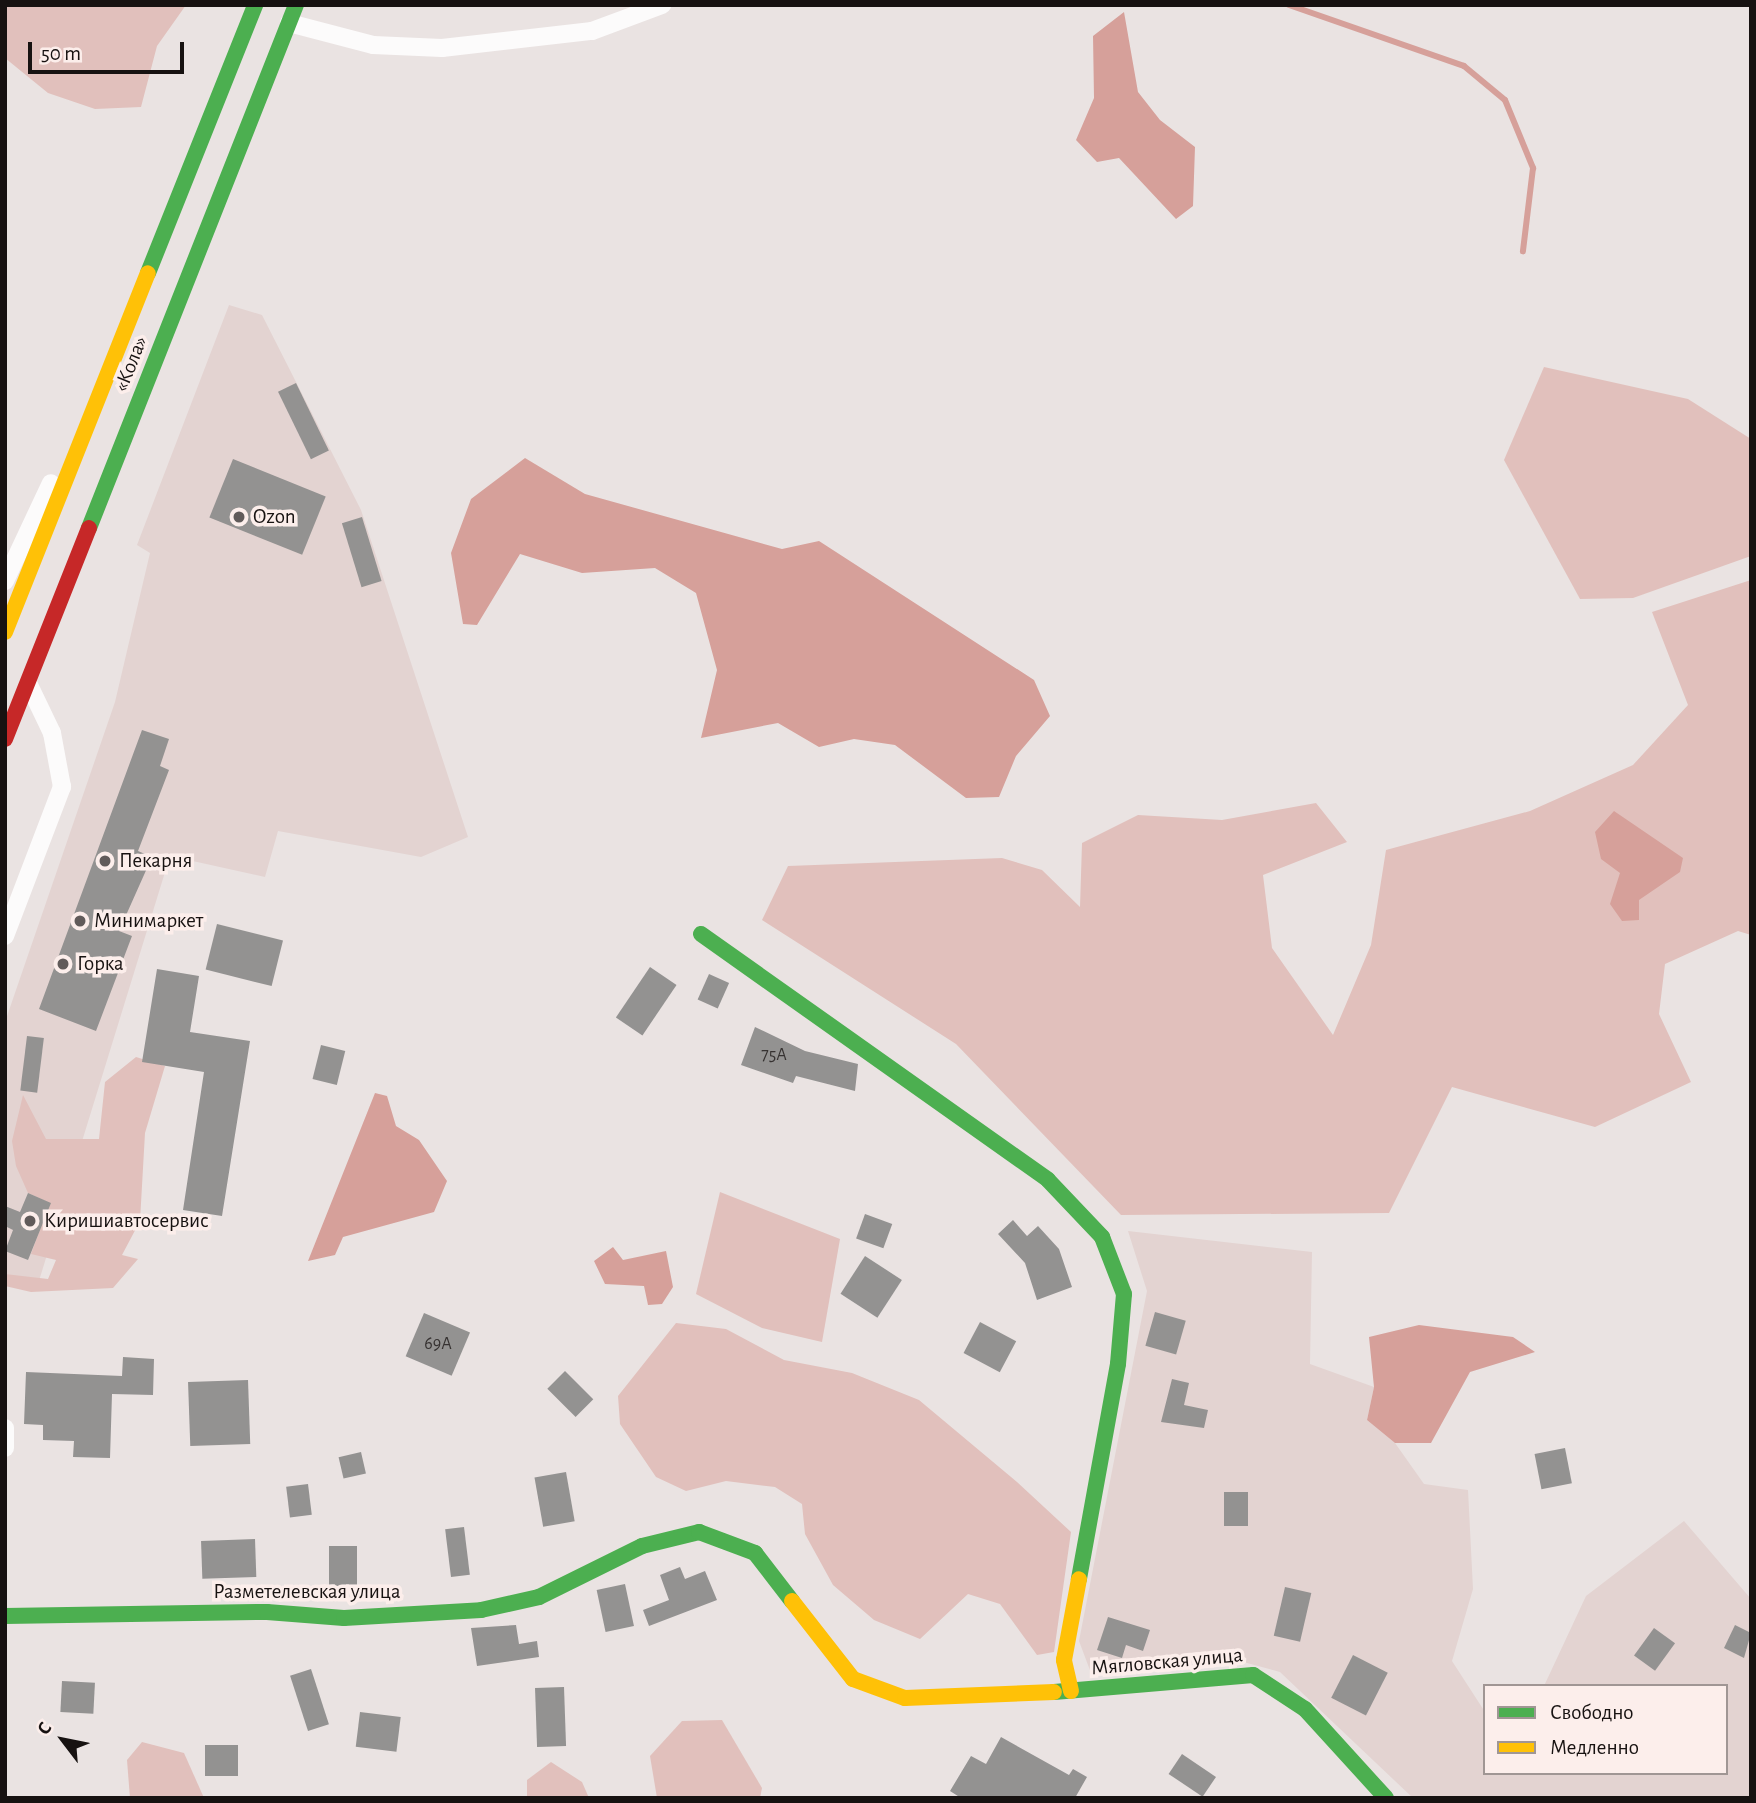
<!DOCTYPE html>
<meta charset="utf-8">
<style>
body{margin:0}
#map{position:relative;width:1756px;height:1803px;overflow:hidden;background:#eae3e2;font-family:"Alegreya Sans",sans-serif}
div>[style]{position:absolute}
.built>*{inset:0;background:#e3d3d1}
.green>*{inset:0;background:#e1c0bc}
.water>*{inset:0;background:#d6a09a}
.stream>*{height:6px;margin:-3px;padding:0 3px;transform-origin:3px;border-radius:3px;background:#d6a09a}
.building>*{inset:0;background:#939291;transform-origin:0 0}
.street>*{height:18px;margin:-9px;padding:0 9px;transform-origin:9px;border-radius:9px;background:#fcfbfb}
.fast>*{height:16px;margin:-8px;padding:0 8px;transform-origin:8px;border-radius:8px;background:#4caf50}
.slow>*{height:16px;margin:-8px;padding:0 8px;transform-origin:8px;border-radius:8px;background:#ffc107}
.jam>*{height:16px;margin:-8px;padding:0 8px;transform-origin:8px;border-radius:8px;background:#c62828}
.dots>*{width:19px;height:19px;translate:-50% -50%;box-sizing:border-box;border:4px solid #fceeeb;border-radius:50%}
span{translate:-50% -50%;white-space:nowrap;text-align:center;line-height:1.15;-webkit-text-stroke:7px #fceeeb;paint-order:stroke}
.number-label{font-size:18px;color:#363231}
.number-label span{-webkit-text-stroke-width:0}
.street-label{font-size:21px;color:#171211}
.poi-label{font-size:21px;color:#171211}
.left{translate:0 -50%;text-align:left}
.frame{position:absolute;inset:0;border:7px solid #171211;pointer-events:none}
.legend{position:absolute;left:1483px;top:1684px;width:245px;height:91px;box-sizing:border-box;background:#fceeeb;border:2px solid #a09694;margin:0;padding:9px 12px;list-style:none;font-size:21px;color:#171211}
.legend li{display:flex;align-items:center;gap:14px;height:35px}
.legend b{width:35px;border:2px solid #a09694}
.north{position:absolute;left:28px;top:1705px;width:70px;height:70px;-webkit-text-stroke:5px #fceeeb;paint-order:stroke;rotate:302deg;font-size:19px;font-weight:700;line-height:28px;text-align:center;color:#171211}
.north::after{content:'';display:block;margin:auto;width:24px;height:32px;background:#171211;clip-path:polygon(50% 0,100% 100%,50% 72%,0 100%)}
.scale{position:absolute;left:28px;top:42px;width:156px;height:32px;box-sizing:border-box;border:4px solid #171211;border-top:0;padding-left:9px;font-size:21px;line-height:24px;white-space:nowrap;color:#171211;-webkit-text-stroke:5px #fceeeb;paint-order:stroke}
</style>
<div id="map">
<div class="built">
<div style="clip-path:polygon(229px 305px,262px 315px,361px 510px,468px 837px,421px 857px,278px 831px,265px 877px,170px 856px,38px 1284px,5px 1274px,5px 1022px,115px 702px,150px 553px,137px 545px)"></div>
<div style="clip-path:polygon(1128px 1231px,1312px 1252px,1310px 1364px,1374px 1387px,1367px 1420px,1395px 1443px,1424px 1484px,1468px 1490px,1473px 1589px,1452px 1661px,1485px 1712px,1485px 1773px,1726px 1773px,1726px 1686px,1544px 1686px,1586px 1596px,1684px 1521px,1751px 1599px,1751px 1798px,1413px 1798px,1280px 1672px,1225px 1657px,1114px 1675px,1091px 1673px,1079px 1641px,1147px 1291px)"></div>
</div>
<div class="green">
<div style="clip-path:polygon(5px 5px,186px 5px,157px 46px,141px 107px,95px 109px,48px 93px,5px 58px)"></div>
<div style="clip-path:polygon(1544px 367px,1688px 399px,1751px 439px,1751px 556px,1633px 598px,1580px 599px,1504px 460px)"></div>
<div style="clip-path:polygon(1751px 580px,1751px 935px,1738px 931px,1665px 964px,1659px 1014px,1691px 1082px,1595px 1127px,1452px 1087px,1389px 1213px,1121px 1215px,956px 1044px,762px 920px,788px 866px,1002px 858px,1042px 870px,1080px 907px,1082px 843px,1138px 815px,1222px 820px,1316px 803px,1347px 842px,1263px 875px,1272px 948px,1333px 1035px,1371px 945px,1386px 850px,1530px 811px,1633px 765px,1688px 705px,1652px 612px)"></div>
<div style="clip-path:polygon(136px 1057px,165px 1066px,145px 1133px,140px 1221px,122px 1255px,138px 1259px,113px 1288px,31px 1292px,5px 1286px,5px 1274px,48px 1279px,56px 1260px,31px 1254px,50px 1203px,28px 1193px,16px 1166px,12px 1141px,23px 1095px,46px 1139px,99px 1139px,105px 1082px)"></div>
<div style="clip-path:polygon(720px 1192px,840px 1239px,822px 1342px,762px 1328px,696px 1294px)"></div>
<div style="clip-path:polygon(676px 1323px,726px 1329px,784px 1360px,852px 1373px,919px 1400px,1017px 1482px,1071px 1532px,1054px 1652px,1037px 1655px,1000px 1604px,968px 1594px,920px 1639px,874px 1620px,833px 1585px,805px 1534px,802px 1504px,775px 1487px,726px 1481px,686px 1491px,656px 1477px,620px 1424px,618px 1396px)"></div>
<div style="clip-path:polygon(722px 1720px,762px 1788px,760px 1798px,657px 1798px,650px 1756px,682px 1721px)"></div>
<div style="clip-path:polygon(142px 1742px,184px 1753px,204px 1798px,130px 1798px,127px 1760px)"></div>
<div style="clip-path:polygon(551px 1762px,582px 1782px,589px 1798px,527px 1798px,527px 1780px)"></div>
</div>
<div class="water">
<div style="clip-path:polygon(1124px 12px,1138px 92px,1160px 120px,1195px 147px,1193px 206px,1176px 219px,1119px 158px,1097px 162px,1076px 140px,1094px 98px,1093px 36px)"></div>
<div style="clip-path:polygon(525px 458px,585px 494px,782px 549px,819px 541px,1034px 680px,1050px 716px,1016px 756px,999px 797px,966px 798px,895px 745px,854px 739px,819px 747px,778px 723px,701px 738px,717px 670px,696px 593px,655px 568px,582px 573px,520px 554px,477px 625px,463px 624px,451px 553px,471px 499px)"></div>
<div style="clip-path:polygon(1614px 811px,1683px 858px,1680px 872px,1639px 900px,1639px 920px,1622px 921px,1610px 904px,1620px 873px,1601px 859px,1595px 832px)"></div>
<div style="clip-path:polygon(375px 1093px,387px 1096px,396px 1126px,419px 1140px,447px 1181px,434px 1212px,343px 1237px,335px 1255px,308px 1261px)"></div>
<div style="clip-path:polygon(613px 1247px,623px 1260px,666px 1251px,673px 1287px,662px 1304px,648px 1305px,644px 1286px,605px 1284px,594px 1261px)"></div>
<div style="clip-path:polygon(1419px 1325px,1513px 1337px,1535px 1352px,1470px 1372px,1431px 1443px,1395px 1443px,1367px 1420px,1374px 1387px,1369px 1337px)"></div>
</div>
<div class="stream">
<div style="left:1289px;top:5px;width:185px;rotate:19.2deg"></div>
<div style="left:1464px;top:66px;width:53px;rotate:39.7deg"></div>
<div style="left:1505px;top:100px;width:74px;rotate:67.6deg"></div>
<div style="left:1533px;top:168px;width:84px;rotate:96.9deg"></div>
</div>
<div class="building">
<div style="left:296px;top:383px;width:75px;height:20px;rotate:64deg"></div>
<div style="left:233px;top:459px;width:100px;height:63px;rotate:22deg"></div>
<div style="left:362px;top:517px;width:67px;height:21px;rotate:73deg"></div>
<div style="clip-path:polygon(142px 730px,169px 739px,160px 766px,169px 770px,138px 851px,152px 857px,119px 931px,132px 936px,96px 1031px,39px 1009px)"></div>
<div style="left:217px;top:924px;width:68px;height:47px;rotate:14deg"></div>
<div style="left:650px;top:967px;width:32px;height:61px;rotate:34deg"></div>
<div style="clip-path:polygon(157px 969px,199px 976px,190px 1032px,250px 1041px,222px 1216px,183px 1210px,204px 1072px,142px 1062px)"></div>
<div style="left:709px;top:974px;width:22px;height:28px;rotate:24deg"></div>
<div style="clip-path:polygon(755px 1027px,805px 1051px,858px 1064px,855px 1091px,796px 1076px,793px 1083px,741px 1065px)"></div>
<div style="left:27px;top:1036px;width:17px;height:55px;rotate:7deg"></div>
<div style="left:321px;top:1045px;width:25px;height:35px;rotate:14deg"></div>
<div style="clip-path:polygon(28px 1193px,51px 1203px,28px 1260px,5px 1251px,13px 1230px,5px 1226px,5px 1206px,20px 1212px)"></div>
<div style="left:865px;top:1214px;width:29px;height:26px;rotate:20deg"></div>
<div style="clip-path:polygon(1013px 1220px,1027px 1236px,1038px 1226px,1059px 1249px,1072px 1287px,1037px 1300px,1025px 1263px,998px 1234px)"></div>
<div style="left:865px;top:1256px;width:44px;height:45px;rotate:33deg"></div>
<div style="left:1155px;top:1312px;width:32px;height:35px;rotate:16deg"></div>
<div style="left:424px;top:1313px;width:50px;height:47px;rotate:23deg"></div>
<div style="left:980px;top:1322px;width:41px;height:35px;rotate:28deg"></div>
<div style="clip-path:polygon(123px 1357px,154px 1359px,153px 1395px,112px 1394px,110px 1458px,73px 1457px,74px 1441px,43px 1440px,43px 1425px,24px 1424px,26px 1372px,122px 1376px)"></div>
<div style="left:565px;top:1371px;width:40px;height:25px;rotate:45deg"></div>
<div style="clip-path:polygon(1172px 1379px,1189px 1383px,1184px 1405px,1208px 1410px,1204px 1428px,1161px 1422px)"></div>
<div style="left:248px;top:1380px;width:64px;height:60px;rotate:88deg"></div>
<div style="left:1565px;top:1448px;width:36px;height:31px;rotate:79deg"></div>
<div style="left:361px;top:1452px;width:22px;height:23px;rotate:77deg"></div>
<div style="left:566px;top:1472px;width:50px;height:32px;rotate:80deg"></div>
<div style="left:308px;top:1484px;width:31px;height:22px;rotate:83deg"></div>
<div style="left:1224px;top:1492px;width:24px;height:34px"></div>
<div style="left:464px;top:1527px;width:48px;height:19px;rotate:83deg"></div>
<div style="left:255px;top:1539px;width:38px;height:54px;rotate:88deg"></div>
<div style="left:329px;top:1546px;width:28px;height:40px"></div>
<div style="clip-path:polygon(680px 1567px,685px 1579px,705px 1571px,717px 1600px,649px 1626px,643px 1610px,669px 1600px,660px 1575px)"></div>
<div style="left:625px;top:1584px;width:43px;height:29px;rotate:78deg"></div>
<div style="left:1285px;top:1587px;width:27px;height:50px;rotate:13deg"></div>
<div style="clip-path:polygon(1108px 1617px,1150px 1630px,1143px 1651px,1126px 1645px,1122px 1658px,1097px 1650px)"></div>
<div style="clip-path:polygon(516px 1625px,519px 1644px,537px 1641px,539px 1657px,477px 1666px,471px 1628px)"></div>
<div style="clip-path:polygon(1735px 1625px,1751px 1633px,1744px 1658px,1724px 1648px)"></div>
<div style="left:1654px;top:1628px;width:26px;height:34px;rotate:36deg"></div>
<div style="left:1353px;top:1655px;width:39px;height:48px;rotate:27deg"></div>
<div style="left:311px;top:1669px;width:58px;height:22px;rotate:72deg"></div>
<div style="left:62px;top:1681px;width:33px;height:31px;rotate:3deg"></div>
<div style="left:564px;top:1687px;width:59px;height:29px;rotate:88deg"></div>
<div style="left:360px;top:1712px;width:41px;height:35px;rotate:7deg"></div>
<div style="clip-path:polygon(1001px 1737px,1069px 1775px,1073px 1769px,1087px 1777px,1075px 1798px,961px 1798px,950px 1791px,971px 1756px,986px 1764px)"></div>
<div style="left:205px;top:1745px;width:33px;height:31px"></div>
<div style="left:1182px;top:1754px;width:41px;height:24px;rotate:34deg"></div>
</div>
<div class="street">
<div style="left:289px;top:23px;width:87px;rotate:14.7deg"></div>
<div style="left:373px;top:45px;width:69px;rotate:2.5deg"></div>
<div style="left:442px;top:48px;width:151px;rotate:-6.5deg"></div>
<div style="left:592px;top:31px;width:75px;rotate:-20.4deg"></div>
<div style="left:5px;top:581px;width:108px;rotate:-64.9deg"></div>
<div style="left:5px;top:936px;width:160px;rotate:-69.1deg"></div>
<div style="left:62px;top:787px;width:55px;rotate:-100.5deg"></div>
<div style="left:52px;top:733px;width:55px;rotate:-115.6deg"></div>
<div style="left:5px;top:1428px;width:20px;rotate:90deg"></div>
</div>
<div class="fast">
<div style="left:148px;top:273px;width:289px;rotate:-68.2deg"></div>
<div style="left:89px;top:528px;width:562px;rotate:-68.41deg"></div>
<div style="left:701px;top:934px;width:425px;rotate:35.3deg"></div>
<div style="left:1048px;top:1180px;width:79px;rotate:46.5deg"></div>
<div style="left:1102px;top:1237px;width:61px;rotate:68.9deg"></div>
<div style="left:1124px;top:1294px;width:70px;rotate:94.9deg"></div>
<div style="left:1118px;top:1364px;width:219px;rotate:100.3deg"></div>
<div style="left:5px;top:1616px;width:262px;rotate:-0.9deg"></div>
<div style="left:267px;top:1612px;width:77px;rotate:4.5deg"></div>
<div style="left:344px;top:1618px;width:137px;rotate:-3.3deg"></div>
<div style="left:481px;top:1610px;width:59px;rotate:-12.6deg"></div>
<div style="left:539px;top:1597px;width:115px;rotate:-26.3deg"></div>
<div style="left:642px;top:1546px;width:59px;rotate:-13.8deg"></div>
<div style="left:699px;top:1532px;width:60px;rotate:20.6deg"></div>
<div style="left:755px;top:1553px;width:61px;rotate:52.4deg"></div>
<div style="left:1054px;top:1692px;width:200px;rotate:-4.9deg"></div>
<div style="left:1253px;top:1675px;width:62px;rotate:33.2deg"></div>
<div style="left:1305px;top:1709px;width:120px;rotate:47.7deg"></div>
</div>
<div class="slow">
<div style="left:5px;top:632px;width:386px;rotate:-68.3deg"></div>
<div style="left:792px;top:1601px;width:99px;rotate:52deg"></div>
<div style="left:853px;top:1679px;width:55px;rotate:20.1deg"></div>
<div style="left:905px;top:1698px;width:149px;rotate:-2.3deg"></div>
<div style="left:1071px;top:1691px;width:32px;rotate:-103deg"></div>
<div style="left:1064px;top:1660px;width:82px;rotate:-79.5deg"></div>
</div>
<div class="jam">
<div style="left:5px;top:739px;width:227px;rotate:-68.3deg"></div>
</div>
<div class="dots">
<div style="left:239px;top:517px;background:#615b5a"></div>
<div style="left:105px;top:861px;background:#615b5a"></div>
<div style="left:80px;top:921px;background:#615b5a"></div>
<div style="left:63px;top:964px;background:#615b5a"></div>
<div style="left:30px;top:1221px;background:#615b5a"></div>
</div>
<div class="number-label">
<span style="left:774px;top:1055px">75А</span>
<span style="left:438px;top:1344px">69А</span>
</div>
<div class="street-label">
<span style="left:131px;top:364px;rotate:-68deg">«Кола»</span>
<span style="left:307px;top:1592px">Разметелевская улица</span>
<span style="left:1167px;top:1662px;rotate:-5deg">Мягловская улица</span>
</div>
<div class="poi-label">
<span class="left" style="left:253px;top:517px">Ozon</span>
<span class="left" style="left:119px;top:861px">Пекарня</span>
<span class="left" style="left:94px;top:921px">Минимаркет</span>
<span class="left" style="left:77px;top:964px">Горка</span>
<span class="left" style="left:44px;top:1221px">Киришиавтосервис</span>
</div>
<div class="frame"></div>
<ul class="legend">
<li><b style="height:9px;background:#4caf50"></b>Свободно</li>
<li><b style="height:9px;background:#ffc107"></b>Медленно</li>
</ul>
<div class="north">С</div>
<div class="scale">50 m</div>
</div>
